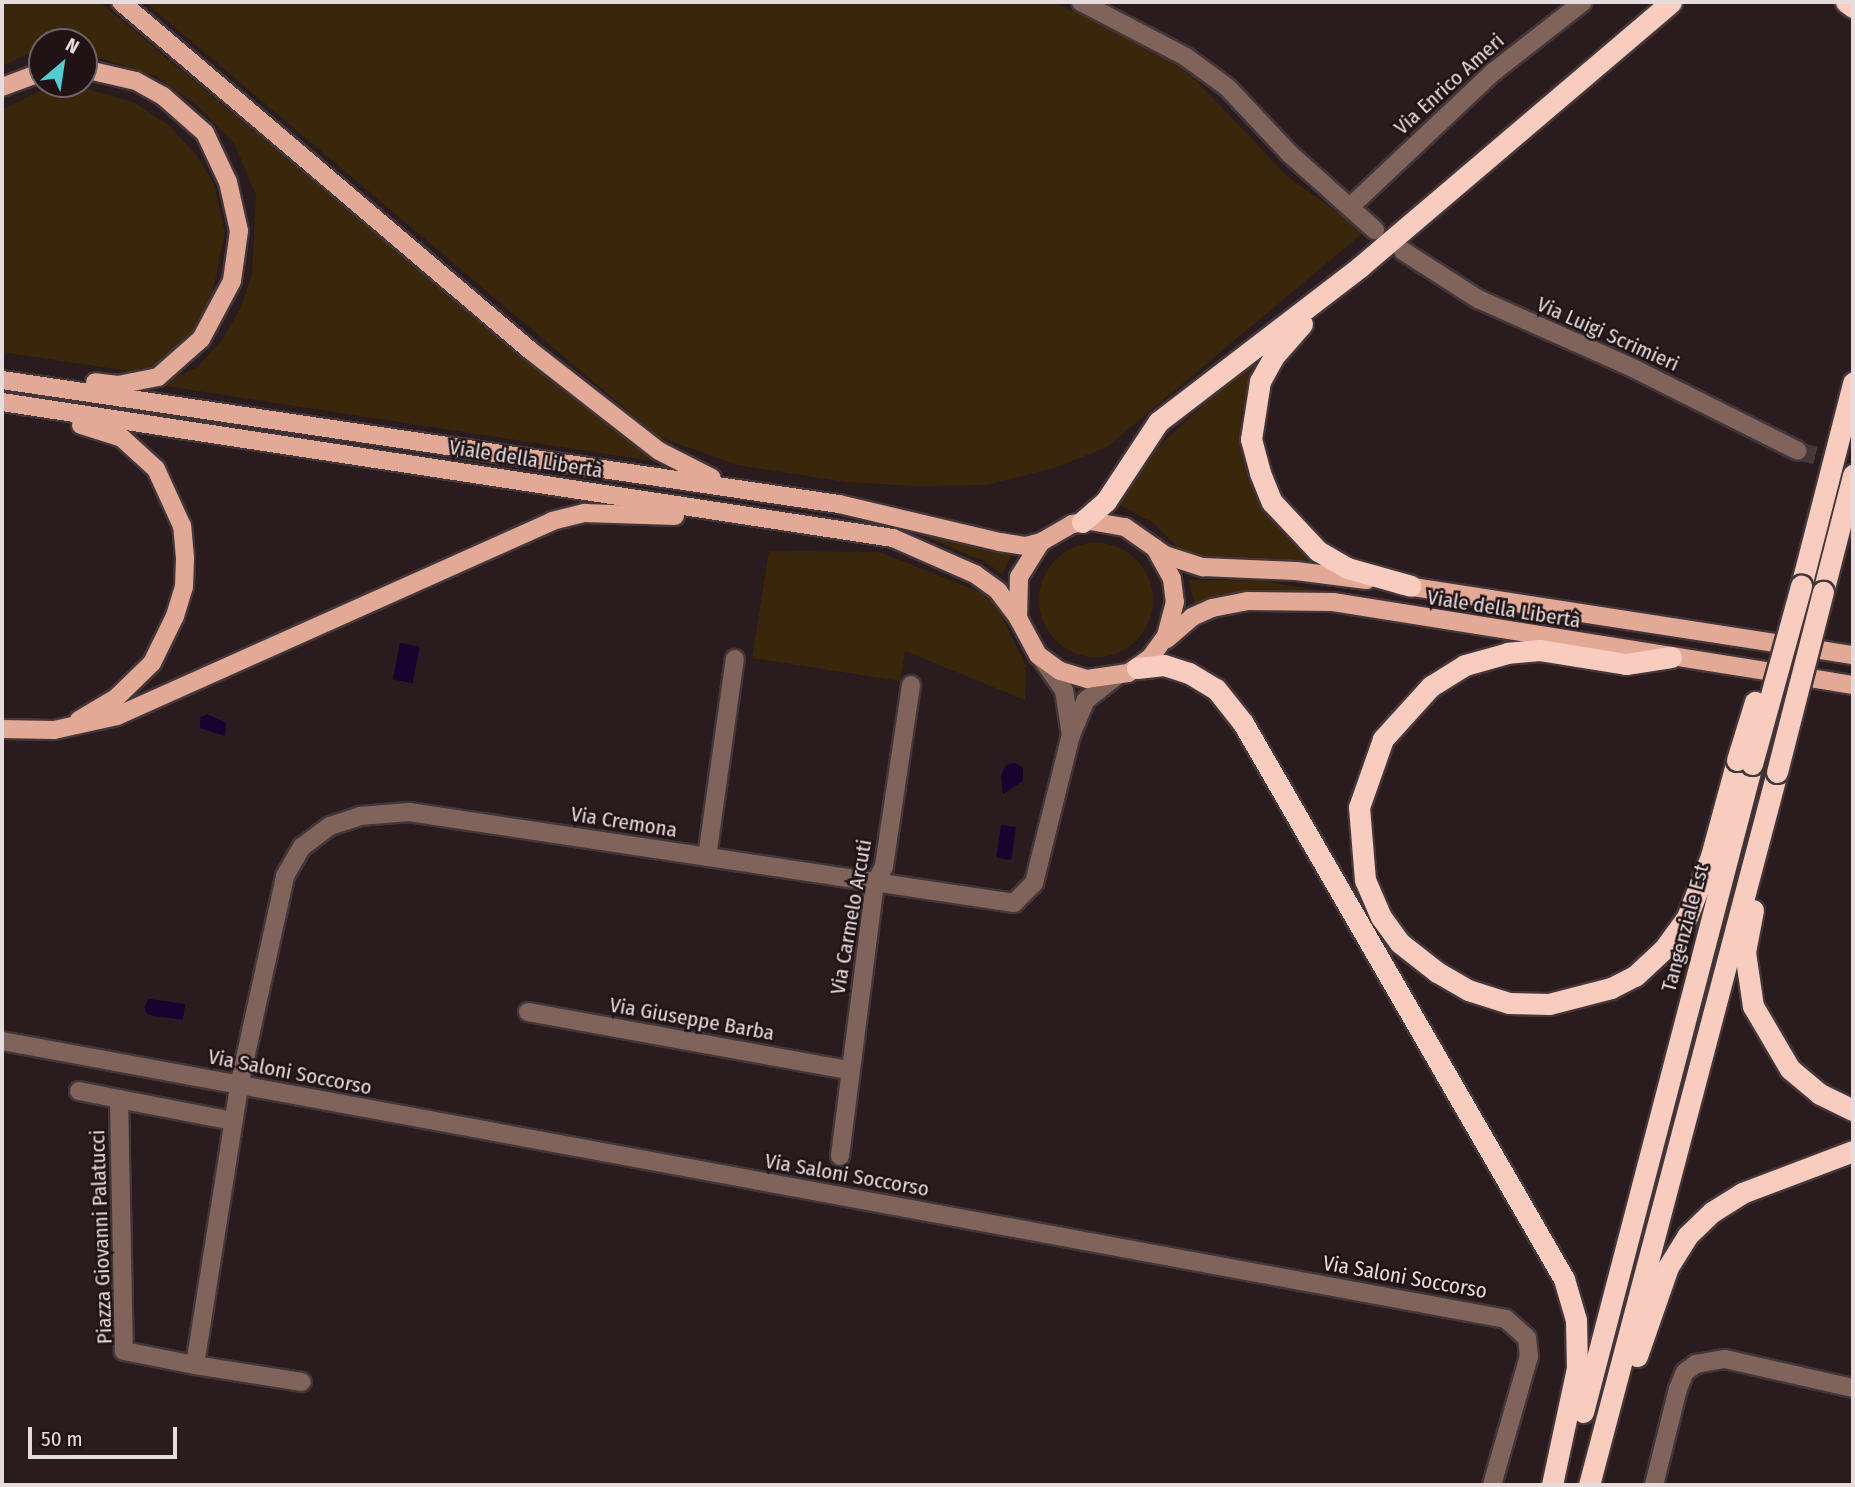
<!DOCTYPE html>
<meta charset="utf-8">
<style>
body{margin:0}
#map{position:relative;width:1855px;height:1487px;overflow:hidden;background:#291b1e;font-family:"Fira Sans Condensed",sans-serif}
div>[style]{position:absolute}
.green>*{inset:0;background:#3a260b}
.round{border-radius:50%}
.water>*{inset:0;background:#170230;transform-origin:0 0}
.minor-tunnel>*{height:18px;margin-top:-9px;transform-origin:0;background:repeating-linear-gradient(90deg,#45383b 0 18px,transparent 0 27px)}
.roads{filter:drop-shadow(2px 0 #433639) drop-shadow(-2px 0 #433639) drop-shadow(0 2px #433639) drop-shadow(0 -2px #433639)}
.minor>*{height:18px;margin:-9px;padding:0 9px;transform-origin:9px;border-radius:9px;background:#80645c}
.major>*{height:18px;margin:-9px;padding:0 9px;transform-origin:9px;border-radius:9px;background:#e3a997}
.highway>*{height:21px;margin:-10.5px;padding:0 10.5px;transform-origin:10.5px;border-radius:10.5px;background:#f8cdc0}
.bridges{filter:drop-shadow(2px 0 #433639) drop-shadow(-2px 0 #433639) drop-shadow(0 2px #433639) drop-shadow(0 -2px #433639)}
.highway-bridge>*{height:21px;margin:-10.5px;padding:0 10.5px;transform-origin:10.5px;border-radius:10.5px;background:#f8cdc0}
span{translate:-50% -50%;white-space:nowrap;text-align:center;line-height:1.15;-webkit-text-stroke:5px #201215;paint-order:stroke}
.street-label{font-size:21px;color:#e6dcde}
.frame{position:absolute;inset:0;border:4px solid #e6dcde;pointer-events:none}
.north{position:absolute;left:28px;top:28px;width:70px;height:70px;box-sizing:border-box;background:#201215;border:2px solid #6f6365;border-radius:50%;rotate:29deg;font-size:19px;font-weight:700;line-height:28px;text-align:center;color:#e6dcde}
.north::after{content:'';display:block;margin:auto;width:24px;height:32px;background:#51ccd1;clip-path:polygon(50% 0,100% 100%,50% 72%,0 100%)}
.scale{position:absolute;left:28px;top:1427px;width:149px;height:32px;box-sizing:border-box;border:4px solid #e6dcde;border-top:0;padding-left:9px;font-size:21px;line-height:24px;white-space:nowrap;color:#e6dcde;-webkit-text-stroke:5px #201215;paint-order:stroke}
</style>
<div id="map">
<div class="green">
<div style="clip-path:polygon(2px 2px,100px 2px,566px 393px,665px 463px,159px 385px,196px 368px,221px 342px,240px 309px,252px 275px,256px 195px,234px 143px,199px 107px,156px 76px,84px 53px,84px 42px,42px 42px,42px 54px,27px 54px,2px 66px)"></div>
<div style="clip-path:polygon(145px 2px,1053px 2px,1141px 41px,1194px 78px,1288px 177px,1364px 232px,1107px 447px,1055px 468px,986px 485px,915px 486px,846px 482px,737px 465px,659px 437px)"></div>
<div style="clip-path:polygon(44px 89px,87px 89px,133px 102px,169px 125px,197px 156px,214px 184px,225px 233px,210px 305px,187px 341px,162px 363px,135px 372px,2px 352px,2px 110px)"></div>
<div style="clip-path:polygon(1258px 356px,1241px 414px,1244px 460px,1259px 502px,1290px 539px,1321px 564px,1186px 555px,1152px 522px,1117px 504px,1148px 456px)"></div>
<div style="clip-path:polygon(889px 522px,1010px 552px,1012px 555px,1002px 574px,984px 561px)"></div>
<div class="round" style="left:1039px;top:543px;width:114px;height:114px"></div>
<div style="clip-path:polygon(769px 551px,880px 552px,992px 597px,1026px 666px,1025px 700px,905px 651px,900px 681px,752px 658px)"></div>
<div style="clip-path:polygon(1189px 580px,1263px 581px,1349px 595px,1268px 593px,1195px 606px)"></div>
</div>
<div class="water">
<div style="left:400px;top:643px;width:20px;height:37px;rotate:11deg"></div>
<div style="clip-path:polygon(207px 714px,226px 723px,225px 736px,200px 728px,200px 718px)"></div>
<div style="clip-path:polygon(1015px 763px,1023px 768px,1023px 781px,1003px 794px,1001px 775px,1006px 765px)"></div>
<div style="left:1001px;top:825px;width:15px;height:33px;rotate:8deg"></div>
<div style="clip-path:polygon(149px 999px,185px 1004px,183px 1020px,148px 1015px,144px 1008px)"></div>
</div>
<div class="minor-tunnel">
<div style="left:1798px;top:451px;width:57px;rotate:14.3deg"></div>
</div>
<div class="roads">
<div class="minor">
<div style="left:1081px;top:2px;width:119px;rotate:27.6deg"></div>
<div style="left:1186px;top:57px;width:52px;rotate:36.4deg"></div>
<div style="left:1228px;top:88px;width:91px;rotate:46.8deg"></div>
<div style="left:1290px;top:154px;width:114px;rotate:41.8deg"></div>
<div style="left:1351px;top:206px;width:194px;rotate:-43.3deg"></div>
<div style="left:1492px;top:73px;width:115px;rotate:-38deg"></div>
<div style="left:1403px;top:251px;width:89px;rotate:32.6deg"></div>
<div style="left:1478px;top:299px;width:172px;rotate:24deg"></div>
<div style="left:1635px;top:369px;width:182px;rotate:26.7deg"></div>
<div style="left:1042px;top:659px;width:38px;rotate:55deg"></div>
<div style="left:1064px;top:690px;width:46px;rotate:81.2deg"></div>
<div style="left:1071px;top:735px;width:38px;rotate:-67deg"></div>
<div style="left:1086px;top:700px;width:37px;rotate:-38deg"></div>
<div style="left:707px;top:857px;width:200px;rotate:-82deg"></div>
<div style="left:528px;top:1012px;width:325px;rotate:10.3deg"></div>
<div style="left:2px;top:1041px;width:1529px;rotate:10.47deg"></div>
<div style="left:1506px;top:1319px;width:28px;rotate:42deg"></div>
<div style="left:1527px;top:1338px;width:18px;rotate:84deg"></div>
<div style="left:1529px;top:1356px;width:134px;rotate:106deg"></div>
<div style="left:79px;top:1091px;width:41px;rotate:11.3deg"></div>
<div style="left:233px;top:1121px;width:116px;rotate:-169.1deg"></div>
<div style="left:119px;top:1099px;width:252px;rotate:88.9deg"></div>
<div style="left:124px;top:1351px;width:72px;rotate:11.2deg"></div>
<div style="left:195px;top:1365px;width:282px;rotate:-81deg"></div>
<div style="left:239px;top:1086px;width:215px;rotate:-77.6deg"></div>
<div style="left:285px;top:876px;width:34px;rotate:-60deg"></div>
<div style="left:302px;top:847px;width:35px;rotate:-37deg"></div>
<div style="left:330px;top:826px;width:32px;rotate:-18deg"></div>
<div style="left:360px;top:816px;width:49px;rotate:-4.7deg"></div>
<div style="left:409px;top:812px;width:612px;rotate:8.55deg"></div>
<div style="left:1014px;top:903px;width:28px;rotate:-45deg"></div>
<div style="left:1034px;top:883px;width:153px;rotate:-76deg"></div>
<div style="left:840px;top:1156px;width:274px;rotate:-82.7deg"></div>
<div style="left:875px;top:884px;width:20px;rotate:-63deg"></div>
<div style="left:884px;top:866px;width:183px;rotate:-81.5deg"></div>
<div style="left:195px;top:1365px;width:108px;rotate:9deg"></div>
<div style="left:1654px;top:1485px;width:99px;rotate:-76deg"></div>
<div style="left:1678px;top:1389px;width:18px;rotate:-68deg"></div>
<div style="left:1685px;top:1372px;width:14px;rotate:-36deg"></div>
<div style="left:1696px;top:1364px;width:29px;rotate:-10deg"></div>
<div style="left:1725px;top:1359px;width:131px;rotate:12.8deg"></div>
</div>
<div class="major">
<div style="left:121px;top:2px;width:538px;rotate:40.41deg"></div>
<div style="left:531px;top:351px;width:162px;rotate:38deg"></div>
<div style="left:659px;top:451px;width:59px;rotate:27deg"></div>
<div style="left:84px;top:69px;width:53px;rotate:13deg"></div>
<div style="left:136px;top:81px;width:31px;rotate:29deg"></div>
<div style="left:163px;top:96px;width:56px;rotate:41.4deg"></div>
<div style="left:205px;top:133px;width:54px;rotate:64.9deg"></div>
<div style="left:228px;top:182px;width:50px;rotate:77.3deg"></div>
<div style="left:239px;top:231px;width:50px;rotate:98deg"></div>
<div style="left:232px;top:281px;width:66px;rotate:118.1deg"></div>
<div style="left:201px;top:339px;width:57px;rotate:138.5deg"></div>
<div style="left:158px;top:377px;width:41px;rotate:168.7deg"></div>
<div style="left:118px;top:385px;width:23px;rotate:-173deg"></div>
<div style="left:2px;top:87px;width:43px;rotate:-20.6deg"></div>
<div style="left:2px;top:380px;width:846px;rotate:8.43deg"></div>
<div style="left:839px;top:504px;width:165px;rotate:13.3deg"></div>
<div style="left:1000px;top:542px;width:26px;rotate:9deg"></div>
<div style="left:1026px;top:546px;width:16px;rotate:-15deg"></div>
<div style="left:2px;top:402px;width:901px;rotate:8.68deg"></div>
<div style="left:893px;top:538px;width:90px;rotate:23.7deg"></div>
<div style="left:975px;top:574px;width:29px;rotate:36deg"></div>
<div style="left:998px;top:591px;width:34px;rotate:53deg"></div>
<div style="left:1155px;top:548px;width:35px;rotate:61deg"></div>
<div style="left:1172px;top:579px;width:23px;rotate:83deg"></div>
<div style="left:1175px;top:602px;width:35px;rotate:105deg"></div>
<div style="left:1166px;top:636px;width:26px;rotate:126deg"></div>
<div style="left:1151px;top:657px;width:28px;rotate:145deg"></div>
<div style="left:1128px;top:673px;width:41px;rotate:171.7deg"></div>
<div style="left:1087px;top:679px;width:28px;rotate:-163deg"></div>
<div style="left:1060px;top:671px;width:27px;rotate:-144deg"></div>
<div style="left:1038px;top:655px;width:42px;rotate:-118.4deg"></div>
<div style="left:1018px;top:618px;width:41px;rotate:-88.6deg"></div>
<div style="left:1019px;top:577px;width:41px;rotate:-57.8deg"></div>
<div style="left:1041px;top:542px;width:36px;rotate:-30deg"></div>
<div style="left:1072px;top:524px;width:18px;rotate:-9deg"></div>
<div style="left:1090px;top:521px;width:36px;rotate:10deg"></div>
<div style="left:1125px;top:527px;width:49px;rotate:35deg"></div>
<div style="left:1165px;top:555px;width:40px;rotate:18deg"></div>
<div style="left:1203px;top:567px;width:93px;rotate:2.5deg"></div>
<div style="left:1296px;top:571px;width:71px;rotate:7.3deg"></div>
<div style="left:1400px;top:585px;width:458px;rotate:8.8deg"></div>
<div style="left:1167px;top:639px;width:33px;rotate:-41deg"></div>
<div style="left:1192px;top:617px;width:22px;rotate:-24deg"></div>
<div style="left:1212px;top:608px;width:37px;rotate:-11deg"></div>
<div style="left:1248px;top:601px;width:85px;rotate:0.7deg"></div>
<div style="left:1333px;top:602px;width:527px;rotate:9.07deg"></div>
<div style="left:79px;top:720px;width:43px;rotate:-30.7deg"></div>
<div style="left:116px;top:698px;width:50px;rotate:-44.2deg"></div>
<div style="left:152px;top:663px;width:52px;rotate:-63.9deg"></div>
<div style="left:175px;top:616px;width:30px;rotate:-73deg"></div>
<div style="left:184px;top:587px;width:29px;rotate:-88deg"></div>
<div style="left:185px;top:558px;width:32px;rotate:-95deg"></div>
<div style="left:182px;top:526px;width:63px;rotate:-114.5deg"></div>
<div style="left:156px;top:469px;width:46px;rotate:-137.6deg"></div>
<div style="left:122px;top:438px;width:43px;rotate:-162.4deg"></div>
<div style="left:2px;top:729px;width:52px;rotate:1.1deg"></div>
<div style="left:54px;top:730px;width:65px;rotate:-12.5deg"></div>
<div style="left:117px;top:716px;width:477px;rotate:-24.1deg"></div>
<div style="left:552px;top:521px;width:34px;rotate:-14deg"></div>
<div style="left:585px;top:513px;width:90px;rotate:1.9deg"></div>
</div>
<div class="highway">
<div style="left:1846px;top:2px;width:9px;rotate:36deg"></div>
<div style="left:1302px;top:324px;width:43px;rotate:131.2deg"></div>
<div style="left:1274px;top:356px;width:29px;rotate:119deg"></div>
<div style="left:1260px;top:381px;width:59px;rotate:98.8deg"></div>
<div style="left:1251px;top:439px;width:35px;rotate:75deg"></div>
<div style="left:1260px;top:473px;width:31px;rotate:68deg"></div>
<div style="left:1272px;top:502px;width:67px;rotate:46.8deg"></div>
<div style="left:1318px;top:551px;width:34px;rotate:30deg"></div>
<div style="left:1347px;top:568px;width:66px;rotate:15.7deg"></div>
<div style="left:1082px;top:522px;width:32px;rotate:-41deg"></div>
<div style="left:1106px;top:501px;width:95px;rotate:-56.6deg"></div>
<div style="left:1158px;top:422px;width:256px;rotate:-37.5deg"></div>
<div style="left:1361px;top:266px;width:407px;rotate:-40.4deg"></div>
<div style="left:1801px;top:586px;width:210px;rotate:-75.6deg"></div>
<div style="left:1823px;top:592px;width:121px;rotate:-75.6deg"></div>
<div style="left:1671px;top:657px;width:46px;rotate:171.2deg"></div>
<div style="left:1626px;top:664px;width:87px;rotate:-170.8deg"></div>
<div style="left:1540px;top:650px;width:32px;rotate:175deg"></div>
<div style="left:1508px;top:653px;width:45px;rotate:164.4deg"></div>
<div style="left:1465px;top:665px;width:40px;rotate:148deg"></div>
<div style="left:1431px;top:686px;width:72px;rotate:132.2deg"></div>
<div style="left:1383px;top:739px;width:72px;rotate:109.4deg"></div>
<div style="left:1359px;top:807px;width:73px;rotate:85.3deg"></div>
<div style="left:1365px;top:880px;width:40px;rotate:66.6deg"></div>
<div style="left:1381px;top:917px;width:32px;rotate:54deg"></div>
<div style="left:1400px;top:943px;width:47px;rotate:38.1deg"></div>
<div style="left:1437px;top:972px;width:36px;rotate:30deg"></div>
<div style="left:1468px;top:990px;width:43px;rotate:17.6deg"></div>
<div style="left:1509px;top:1003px;width:40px;rotate:1.4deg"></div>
<div style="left:1549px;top:1004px;width:64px;rotate:-14.5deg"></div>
<div style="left:1611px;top:988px;width:27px;rotate:-27deg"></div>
<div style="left:1635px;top:976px;width:40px;rotate:-43deg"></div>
<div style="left:1664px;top:949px;width:39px;rotate:-54deg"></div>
<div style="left:1687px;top:917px;width:66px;rotate:-68.5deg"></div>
<div style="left:1711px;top:856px;width:99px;rotate:-74.8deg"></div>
<div style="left:1137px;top:668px;width:27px;rotate:-6deg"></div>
<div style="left:1164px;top:665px;width:26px;rotate:18deg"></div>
<div style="left:1189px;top:673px;width:31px;rotate:31deg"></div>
<div style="left:1216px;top:689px;width:43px;rotate:51.5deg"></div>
<div style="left:1243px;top:723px;width:642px;rotate:60deg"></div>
<div style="left:1564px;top:1279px;width:43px;rotate:73.7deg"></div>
<div style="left:1576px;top:1320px;width:48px;rotate:88.8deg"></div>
<div style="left:1577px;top:1368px;width:120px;rotate:102.1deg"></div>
<div style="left:1753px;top:910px;width:43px;rotate:100.8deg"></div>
<div style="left:1745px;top:952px;width:55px;rotate:81.6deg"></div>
<div style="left:1753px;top:1006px;width:73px;rotate:59.6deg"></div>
<div style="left:1790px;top:1069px;width:39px;rotate:40deg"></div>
<div style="left:1820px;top:1094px;width:37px;rotate:26deg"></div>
<div style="left:1637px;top:1356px;width:94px;rotate:-70.8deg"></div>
<div style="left:1668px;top:1267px;width:36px;rotate:-58deg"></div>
<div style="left:1687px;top:1236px;width:35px;rotate:-44deg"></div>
<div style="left:1712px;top:1212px;width:36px;rotate:-32deg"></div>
<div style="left:1742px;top:1193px;width:119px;rotate:-20.7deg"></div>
<div style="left:1583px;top:1412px;width:670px;rotate:-75.38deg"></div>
<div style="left:1589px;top:1485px;width:737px;rotate:-75.23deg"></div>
</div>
</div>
<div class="bridges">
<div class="highway-bridge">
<div style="left:1737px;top:760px;width:61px;rotate:-72.8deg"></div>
<div style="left:1752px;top:764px;width:185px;rotate:-74.6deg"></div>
<div style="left:1777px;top:772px;width:186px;rotate:-75.7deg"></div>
</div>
</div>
<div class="street-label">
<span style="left:1449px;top:84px;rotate:-42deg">Via Enrico Ameri</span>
<span style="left:1608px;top:334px;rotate:24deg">Via Luigi Scrimieri</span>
<span style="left:526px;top:459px;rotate:9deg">Viale della Libertà</span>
<span style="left:1504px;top:609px;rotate:9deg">Viale della Libertà</span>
<span style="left:624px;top:822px;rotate:9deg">Via Cremona</span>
<span style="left:851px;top:917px;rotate:-80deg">Via Carmelo Arcuti</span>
<span style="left:1685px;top:928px;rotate:-75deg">Tangenziale Est</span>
<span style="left:692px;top:1019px;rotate:10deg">Via Giuseppe Barba</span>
<span style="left:290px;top:1072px;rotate:11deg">Via Saloni Soccorso</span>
<span style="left:847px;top:1175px;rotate:10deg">Via Saloni Soccorso</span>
<span style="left:101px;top:1237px;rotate:-92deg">Piazza Giovanni Palatucci</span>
<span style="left:1405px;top:1277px;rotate:10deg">Via Saloni Soccorso</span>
</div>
<div class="frame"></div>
<div class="north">N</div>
<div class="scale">50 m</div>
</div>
